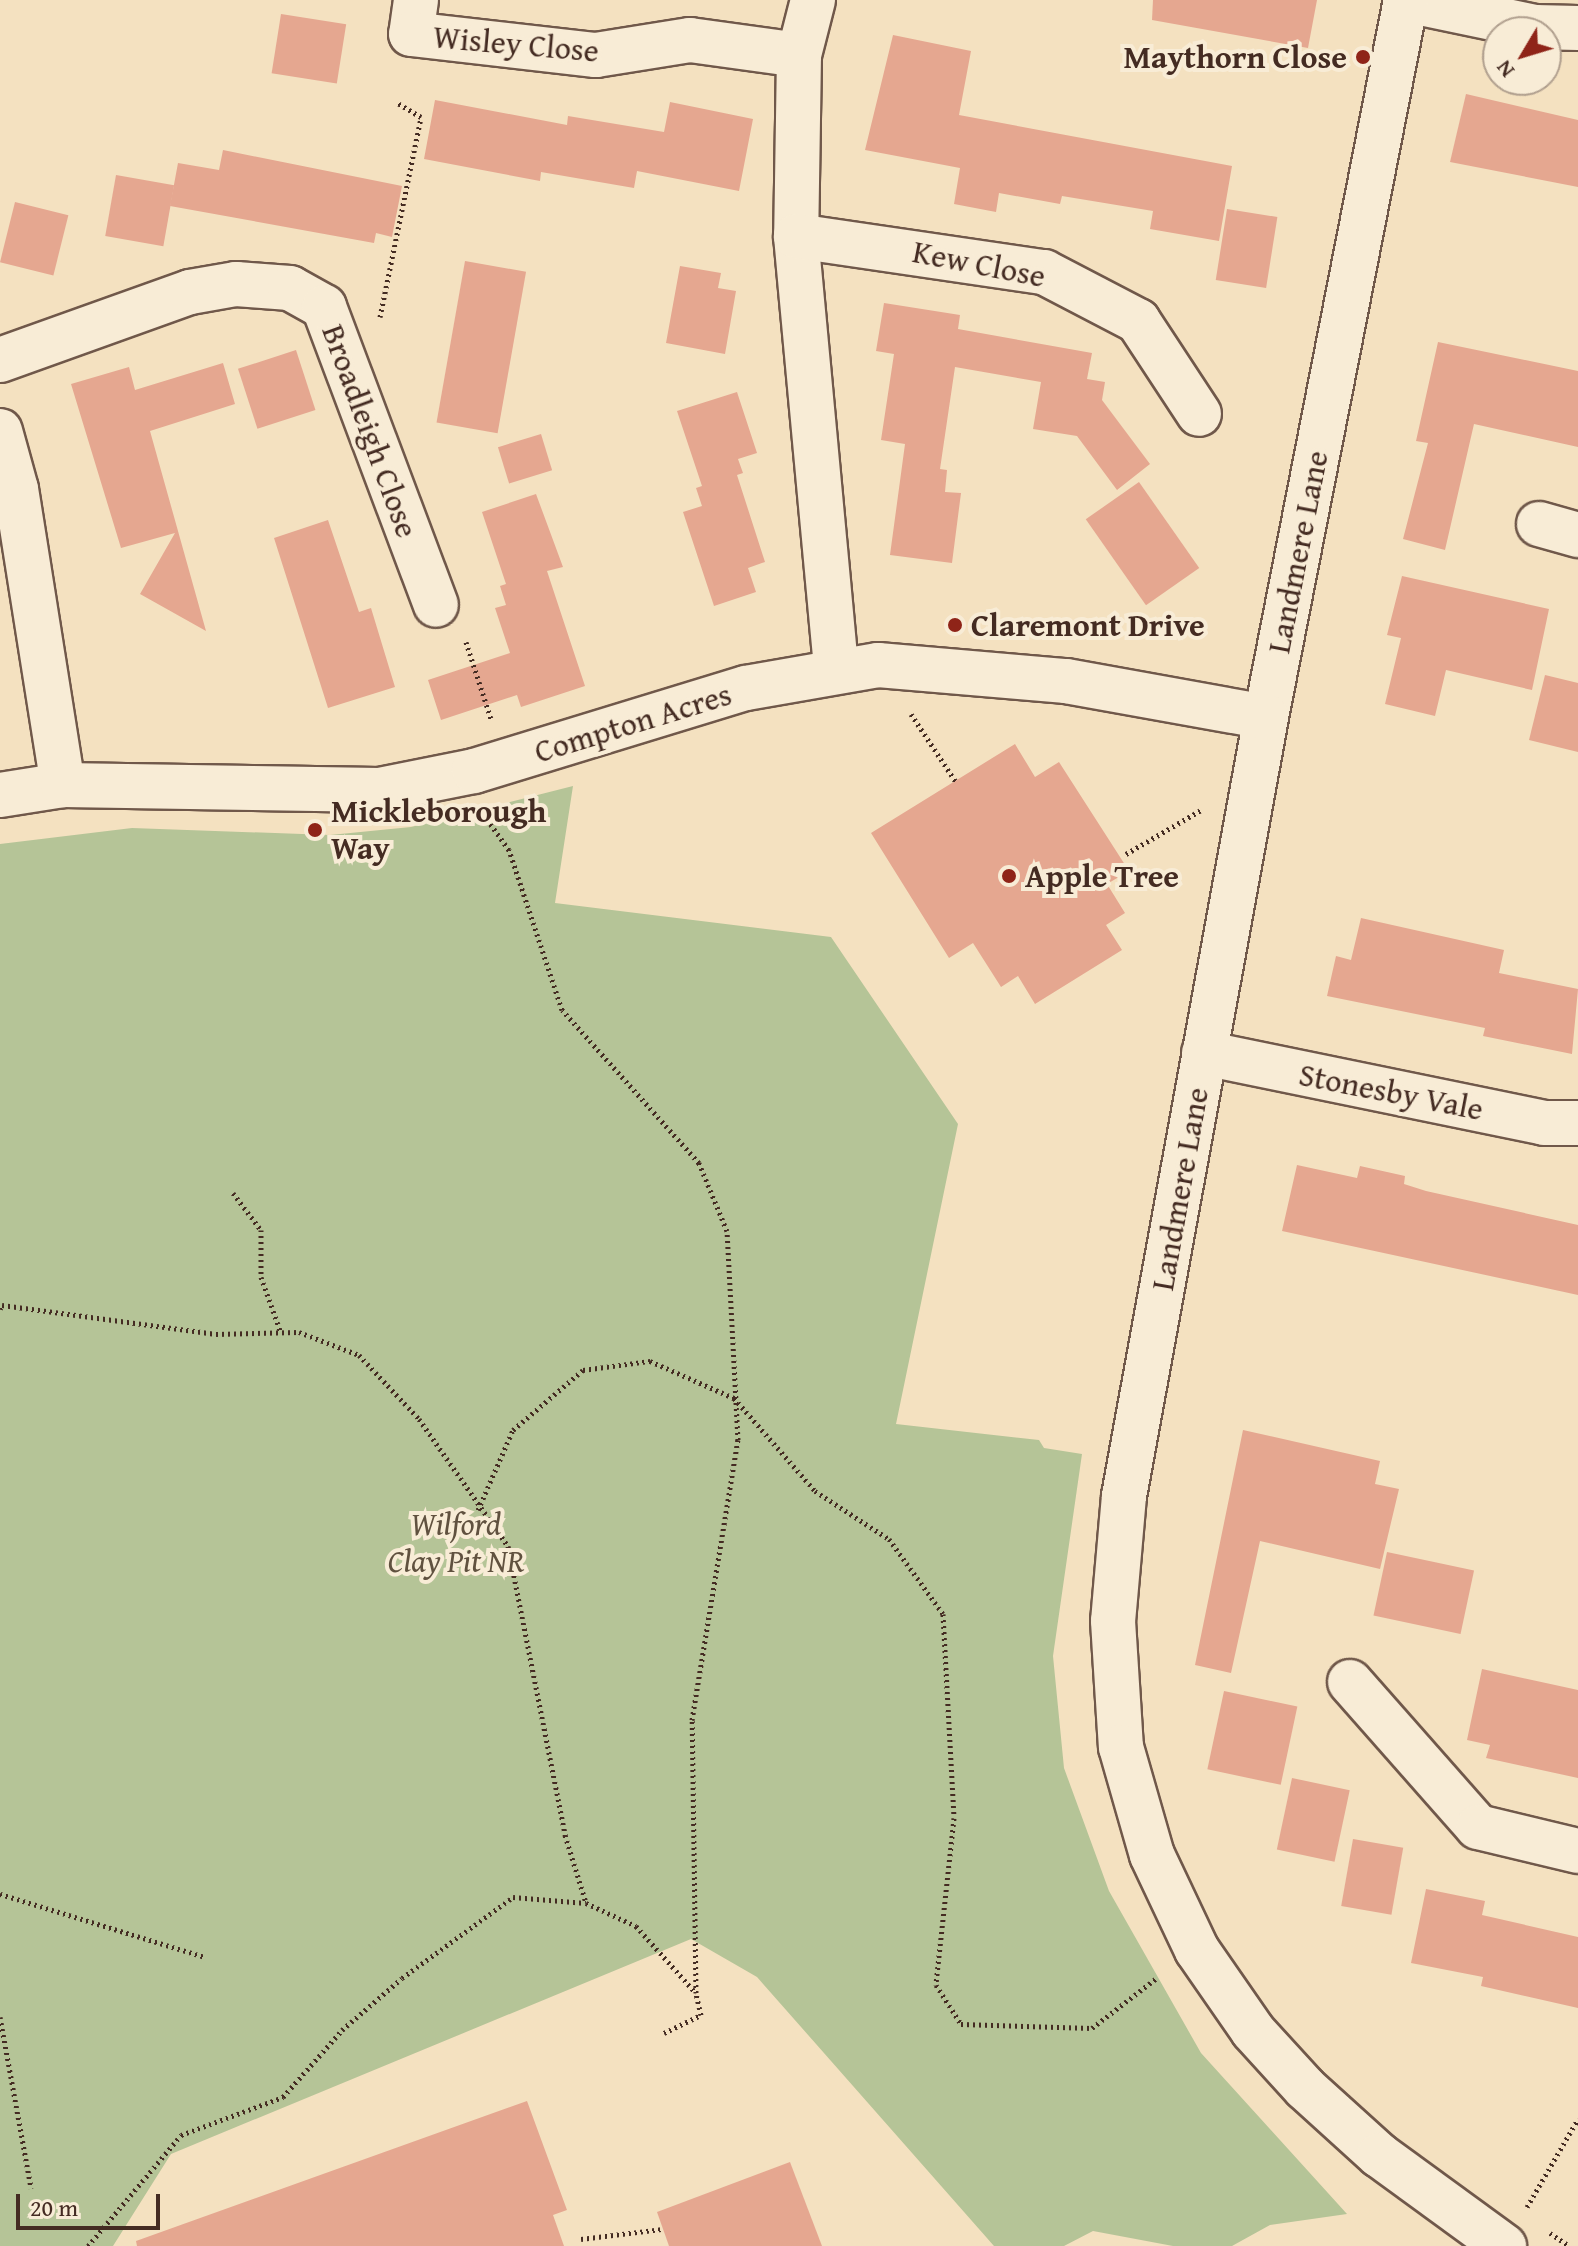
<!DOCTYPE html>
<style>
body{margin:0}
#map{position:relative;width:1578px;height:2246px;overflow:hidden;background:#f4e1c0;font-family:"Gentium Book Plus",serif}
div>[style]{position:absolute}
.green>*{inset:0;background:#b5c497}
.building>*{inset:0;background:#e5a790;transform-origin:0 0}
.path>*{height:5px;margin-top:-2.5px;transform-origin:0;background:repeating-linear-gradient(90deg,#442b22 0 2px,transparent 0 6px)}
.roads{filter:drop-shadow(2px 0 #70584a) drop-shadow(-2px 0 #70584a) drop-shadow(0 2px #70584a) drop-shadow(0 -2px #70584a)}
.street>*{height:44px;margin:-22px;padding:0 22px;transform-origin:22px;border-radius:22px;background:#f8ecd6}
.secondary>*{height:44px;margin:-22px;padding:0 22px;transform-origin:22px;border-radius:22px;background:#f8ecd6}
.dots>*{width:22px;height:22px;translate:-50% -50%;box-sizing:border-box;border:4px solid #f8ecd6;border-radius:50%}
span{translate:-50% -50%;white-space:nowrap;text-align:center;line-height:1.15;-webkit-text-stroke:8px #f8ecd6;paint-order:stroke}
.street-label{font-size:32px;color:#442b22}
.poi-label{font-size:32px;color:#442b22;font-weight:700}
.right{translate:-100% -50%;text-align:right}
.left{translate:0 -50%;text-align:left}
.park-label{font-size:32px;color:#60513f;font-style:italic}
.north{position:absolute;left:1482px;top:16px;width:80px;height:80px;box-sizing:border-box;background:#f8ecd6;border:2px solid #b09f8e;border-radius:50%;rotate:232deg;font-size:22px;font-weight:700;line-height:32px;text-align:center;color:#442b22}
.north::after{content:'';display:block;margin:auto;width:28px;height:36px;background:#8f2418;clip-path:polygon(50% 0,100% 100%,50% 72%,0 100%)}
.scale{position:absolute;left:16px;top:2194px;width:144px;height:36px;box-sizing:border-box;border:4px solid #442b22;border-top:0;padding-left:10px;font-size:24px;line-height:28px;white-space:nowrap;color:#442b22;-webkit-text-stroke:6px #f8ecd6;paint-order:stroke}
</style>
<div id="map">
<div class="green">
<div style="clip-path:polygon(573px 786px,555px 903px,831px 937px,958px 1124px,896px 1424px,1039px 1440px,1044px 1448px,1082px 1454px,1053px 1656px,1064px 1768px,1109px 1891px,1201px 2053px,1347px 2214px,1270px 2225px,1232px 2246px,1173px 2246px,1093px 2231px,1064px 2246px,994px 2246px,757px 1977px,691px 1939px,171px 2154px,113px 2246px,0 2246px,0 844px,132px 828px,330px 835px,411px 827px)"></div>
</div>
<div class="building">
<div style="clip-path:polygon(1153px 0,1317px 0,1308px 48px,1152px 20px)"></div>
<div style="left:281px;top:14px;width:66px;height:60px;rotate:9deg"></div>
<div style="clip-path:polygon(893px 35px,971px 51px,959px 115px,1232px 166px,1219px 241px,1150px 229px,1153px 211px,1062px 196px,1060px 204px,999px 193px,996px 212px,954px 204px,960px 168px,865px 150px)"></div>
<div style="clip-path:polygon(1466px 94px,1578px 120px,1578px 187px,1450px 162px)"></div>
<div style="clip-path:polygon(435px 100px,567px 125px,568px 116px,664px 132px,670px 102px,753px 119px,739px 191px,637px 171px,634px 188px,541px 172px,540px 181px,424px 159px)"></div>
<div style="clip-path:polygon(223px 150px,402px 186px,392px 237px,376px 233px,374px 243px,170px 206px,178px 163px,219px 170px)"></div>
<div style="left:116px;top:175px;width:59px;height:62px;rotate:10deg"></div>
<div style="left:15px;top:202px;width:55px;height:62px;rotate:14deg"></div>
<div style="left:1227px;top:209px;width:51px;height:72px;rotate:9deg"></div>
<div style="left:465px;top:261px;width:62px;height:164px;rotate:10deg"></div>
<div style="clip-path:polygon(680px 266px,721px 273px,718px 288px,736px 291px,725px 354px,666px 343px)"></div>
<div style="clip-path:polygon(884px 303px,960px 315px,958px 329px,1092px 353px,1087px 379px,1105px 382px,1102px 400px,1150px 464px,1117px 490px,1077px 436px,1033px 429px,1041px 382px,955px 367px,940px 469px,947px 470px,945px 492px,961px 493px,952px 563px,890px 555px,905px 444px,881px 440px,894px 354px,876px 351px)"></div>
<div style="clip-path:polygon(1438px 342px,1578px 371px,1578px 447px,1474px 424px,1445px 550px,1403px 539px,1428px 443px,1416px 441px)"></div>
<div style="left:296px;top:350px;width:63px;height:61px;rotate:72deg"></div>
<div style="clip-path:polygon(223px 363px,235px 404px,150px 431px,206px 631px,140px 594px,175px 533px,121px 548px,71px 384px,129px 367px,135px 390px)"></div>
<div style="clip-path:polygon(737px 392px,757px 453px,738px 459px,743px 473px,737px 475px,765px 562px,748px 568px,756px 592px,714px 606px,683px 512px,702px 506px,696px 488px,702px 486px,677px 411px)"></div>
<div style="left:541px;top:434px;width:38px;height:45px;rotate:73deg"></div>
<div style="left:1139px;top:482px;width:105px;height:65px;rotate:55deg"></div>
<div style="clip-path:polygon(536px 494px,563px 567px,547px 571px,585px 686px,521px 707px,517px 695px,441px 720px,428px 680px,510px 653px,495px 608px,506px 605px,500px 586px,506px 584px,482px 512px)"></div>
<div style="clip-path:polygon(328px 520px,359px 612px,371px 608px,395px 687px,328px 708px,274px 538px)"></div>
<div style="clip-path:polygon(1402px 576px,1549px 609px,1532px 690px,1446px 670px,1435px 716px,1385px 704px,1401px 638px,1387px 635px)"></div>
<div style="clip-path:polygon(1545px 675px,1578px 683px,1578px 752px,1529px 740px)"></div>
<div style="clip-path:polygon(1015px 744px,1035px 777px,1059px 762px,1129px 871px,1107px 884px,1125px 913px,1106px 925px,1122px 950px,1035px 1004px,1018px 976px,1001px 987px,973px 943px,949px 958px,871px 833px)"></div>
<div style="clip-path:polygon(1361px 918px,1504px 950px,1499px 973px,1578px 989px,1572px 1054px,1483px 1036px,1485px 1028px,1327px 996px,1336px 956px,1351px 960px)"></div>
<div style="clip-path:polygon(1297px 1165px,1357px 1178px,1360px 1166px,1405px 1176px,1404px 1184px,1426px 1191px,1578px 1225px,1578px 1295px,1282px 1231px)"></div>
<div style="clip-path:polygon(1243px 1430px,1380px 1461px,1375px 1484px,1399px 1489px,1380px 1569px,1260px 1541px,1231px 1673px,1195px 1665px)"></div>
<div style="left:1387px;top:1552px;width:89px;height:65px;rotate:12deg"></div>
<div style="clip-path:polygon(1482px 1669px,1578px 1690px,1578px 1778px,1486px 1758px,1490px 1745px,1467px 1740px)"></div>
<div style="left:1224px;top:1691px;width:75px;height:80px;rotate:12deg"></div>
<div style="left:1292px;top:1778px;width:59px;height:73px;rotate:12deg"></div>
<div style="left:1353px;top:1839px;width:51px;height:68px;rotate:10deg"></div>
<div style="clip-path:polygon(1426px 1889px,1485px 1901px,1482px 1915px,1578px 1937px,1578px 2008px,1481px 1986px,1483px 1977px,1411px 1963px)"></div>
<div style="clip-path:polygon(527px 2101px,567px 2210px,553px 2215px,564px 2246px,137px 2246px,136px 2241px)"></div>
<div style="clip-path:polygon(790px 2162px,822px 2246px,669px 2246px,657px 2212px)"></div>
</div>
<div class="path">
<div style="left:380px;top:317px;width:204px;rotate:-78.4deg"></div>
<div style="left:421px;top:117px;width:27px;rotate:-149deg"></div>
<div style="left:466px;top:642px;width:81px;rotate:72deg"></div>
<div style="left:911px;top:714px;width:82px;rotate:56.5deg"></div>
<div style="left:1126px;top:854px;width:87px;rotate:-30.4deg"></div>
<div style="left:233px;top:1193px;width:46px;rotate:52.9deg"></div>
<div style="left:261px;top:1230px;width:47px;rotate:90deg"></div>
<div style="left:261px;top:1277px;width:59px;rotate:70.3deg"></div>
<div style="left:0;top:1309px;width:4px;rotate:-63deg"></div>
<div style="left:2px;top:1305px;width:216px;rotate:7.7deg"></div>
<div style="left:216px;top:1334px;width:83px;rotate:-1.4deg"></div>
<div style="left:299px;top:1332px;width:64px;rotate:21deg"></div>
<div style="left:359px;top:1355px;width:88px;rotate:46.8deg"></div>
<div style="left:419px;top:1419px;width:155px;rotate:55deg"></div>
<div style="left:508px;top:1546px;width:295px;rotate:78.8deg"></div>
<div style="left:565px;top:1835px;width:71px;rotate:72.8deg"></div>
<div style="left:478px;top:1510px;width:87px;rotate:-66.4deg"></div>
<div style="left:513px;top:1430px;width:92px;rotate:-40.6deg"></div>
<div style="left:583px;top:1370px;width:68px;rotate:-7.7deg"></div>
<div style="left:650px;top:1361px;width:92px;rotate:23.8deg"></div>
<div style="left:734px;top:1398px;width:123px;rotate:48.9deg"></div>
<div style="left:815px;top:1491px;width:88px;rotate:33deg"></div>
<div style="left:889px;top:1539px;width:92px;rotate:54.2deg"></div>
<div style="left:943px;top:1614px;width:204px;rotate:86.9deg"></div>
<div style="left:954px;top:1818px;width:168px;rotate:96.2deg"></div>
<div style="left:936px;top:1985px;width:46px;rotate:57.3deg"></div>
<div style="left:961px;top:2024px;width:131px;rotate:1.7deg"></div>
<div style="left:1092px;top:2028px;width:83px;rotate:-37.7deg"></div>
<div style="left:0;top:1894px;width:214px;rotate:17.1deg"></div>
<div style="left:0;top:2017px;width:174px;rotate:79.7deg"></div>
<div style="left:664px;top:2033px;width:41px;rotate:-25.9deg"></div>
<div style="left:701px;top:2015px;width:22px;rotate:-103deg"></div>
<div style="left:1527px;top:2207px;width:102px;rotate:-59.9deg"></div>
<div style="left:1550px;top:2233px;width:23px;rotate:34deg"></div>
<div style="left:581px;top:2239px;width:83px;rotate:-7deg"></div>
<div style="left:88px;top:2246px;width:145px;rotate:-50deg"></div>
<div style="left:181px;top:2135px;width:109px;rotate:-20.4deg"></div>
<div style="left:283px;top:2097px;width:89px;rotate:-48.6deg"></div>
<div style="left:342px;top:2030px;width:79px;rotate:-40.9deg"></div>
<div style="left:402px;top:1978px;width:137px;rotate:-36.1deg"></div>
<div style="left:513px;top:1897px;width:73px;rotate:4.7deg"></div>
<div style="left:586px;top:1903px;width:55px;rotate:24.7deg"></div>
<div style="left:636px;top:1926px;width:90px;rotate:48.2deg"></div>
<div style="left:696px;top:1993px;width:273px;rotate:-90.8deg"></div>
<div style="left:692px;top:1720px;width:284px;rotate:-80.7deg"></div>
<div style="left:738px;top:1440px;width:209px;rotate:-93deg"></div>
<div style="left:727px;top:1231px;width:74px;rotate:-112.4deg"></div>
<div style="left:699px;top:1163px;width:205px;rotate:-131.8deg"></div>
<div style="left:562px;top:1010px;width:169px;rotate:-108.3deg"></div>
<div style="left:509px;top:850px;width:43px;rotate:-125.5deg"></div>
</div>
<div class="roads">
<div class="street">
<div style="left:416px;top:0;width:34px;rotate:98deg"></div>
<div style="left:411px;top:34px;width:186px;rotate:6.5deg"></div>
<div style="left:596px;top:55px;width:95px;rotate:-9.1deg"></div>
<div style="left:690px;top:40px;width:110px;rotate:7.8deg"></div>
<div style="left:813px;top:0;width:57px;rotate:104.3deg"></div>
<div style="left:799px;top:55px;width:181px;rotate:90.9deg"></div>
<div style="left:796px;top:236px;width:436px;rotate:84.7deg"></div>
<div style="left:1406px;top:0;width:132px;rotate:11.8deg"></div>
<div style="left:1535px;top:27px;width:43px;rotate:1.3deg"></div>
<div style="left:796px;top:236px;width:251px;rotate:8.3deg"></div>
<div style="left:1044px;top:272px;width:106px;rotate:27.5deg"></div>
<div style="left:1138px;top:321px;width:111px;rotate:56.7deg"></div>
<div style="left:0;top:360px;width:202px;rotate:-19.7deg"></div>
<div style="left:190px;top:292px;width:47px;rotate:-9.9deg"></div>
<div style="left:236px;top:284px;width:54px;rotate:4.2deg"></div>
<div style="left:290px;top:288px;width:39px;rotate:29deg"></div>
<div style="left:324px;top:307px;width:318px;rotate:69.4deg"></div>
<div style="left:0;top:431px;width:60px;rotate:74.6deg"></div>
<div style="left:16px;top:489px;width:300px;rotate:81deg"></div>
<div style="left:1539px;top:524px;width:41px;rotate:15.8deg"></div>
<div style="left:1204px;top:1053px;width:347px;rotate:11.6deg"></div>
<div style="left:1544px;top:1123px;width:34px"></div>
<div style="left:1350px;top:1682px;width:193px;rotate:48.6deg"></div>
<div style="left:1478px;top:1827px;width:103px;rotate:13.5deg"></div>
</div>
<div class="secondary">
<div style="left:1406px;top:0;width:731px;rotate:101.05deg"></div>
<div style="left:1266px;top:717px;width:792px;rotate:100.33deg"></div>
<div style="left:1124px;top:1496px;width:125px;rotate:95deg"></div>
<div style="left:1113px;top:1621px;width:126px;rotate:86.4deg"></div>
<div style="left:1121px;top:1747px;width:112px;rotate:74deg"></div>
<div style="left:1152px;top:1855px;width:105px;rotate:64.7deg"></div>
<div style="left:1197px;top:1950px;width:98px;rotate:55.3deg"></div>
<div style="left:1253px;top:2031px;width:77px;rotate:47.6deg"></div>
<div style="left:1305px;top:2088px;width:100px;rotate:42.2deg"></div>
<div style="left:1379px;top:2155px;width:155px;rotate:36.1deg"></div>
<div style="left:0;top:795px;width:64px;rotate:-9deg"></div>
<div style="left:63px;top:785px;width:316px;rotate:0.9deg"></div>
<div style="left:379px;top:790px;width:97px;rotate:-11.3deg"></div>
<div style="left:474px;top:771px;width:284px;rotate:-17deg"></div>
<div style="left:746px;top:688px;width:134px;rotate:-9.9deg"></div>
<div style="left:878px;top:665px;width:189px;rotate:4.9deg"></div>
<div style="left:1066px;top:681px;width:203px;rotate:10.2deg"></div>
</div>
</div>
<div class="dots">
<div style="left:1363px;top:57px;background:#8f2418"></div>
<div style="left:955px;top:625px;background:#8f2418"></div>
<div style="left:315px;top:830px;background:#8f2418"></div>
<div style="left:1009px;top:876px;background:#8f2418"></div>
</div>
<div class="street-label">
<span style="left:516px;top:44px;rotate:5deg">Wisley Close</span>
<span style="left:979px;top:264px;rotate:11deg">Kew Close</span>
<span style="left:370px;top:431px;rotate:70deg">Broadleigh Close</span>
<span style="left:1298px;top:552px;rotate:-79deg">Landmere Lane</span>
<span style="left:633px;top:723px;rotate:-17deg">Compton Acres</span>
<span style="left:1391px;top:1092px;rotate:11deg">Stonesby Vale</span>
<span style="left:1180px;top:1189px;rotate:-80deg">Landmere Lane</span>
</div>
<div class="poi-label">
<span class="right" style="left:1347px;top:57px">Maythorn Close</span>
<span class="left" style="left:971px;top:625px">Claremont Drive</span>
<span class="left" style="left:331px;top:830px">Mickleborough<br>Way</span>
<span class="left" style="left:1025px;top:876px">Apple Tree</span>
</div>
<div class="park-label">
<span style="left:456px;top:1543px">Wilford<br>Clay Pit NR</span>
</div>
<div class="north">N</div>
<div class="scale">20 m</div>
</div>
